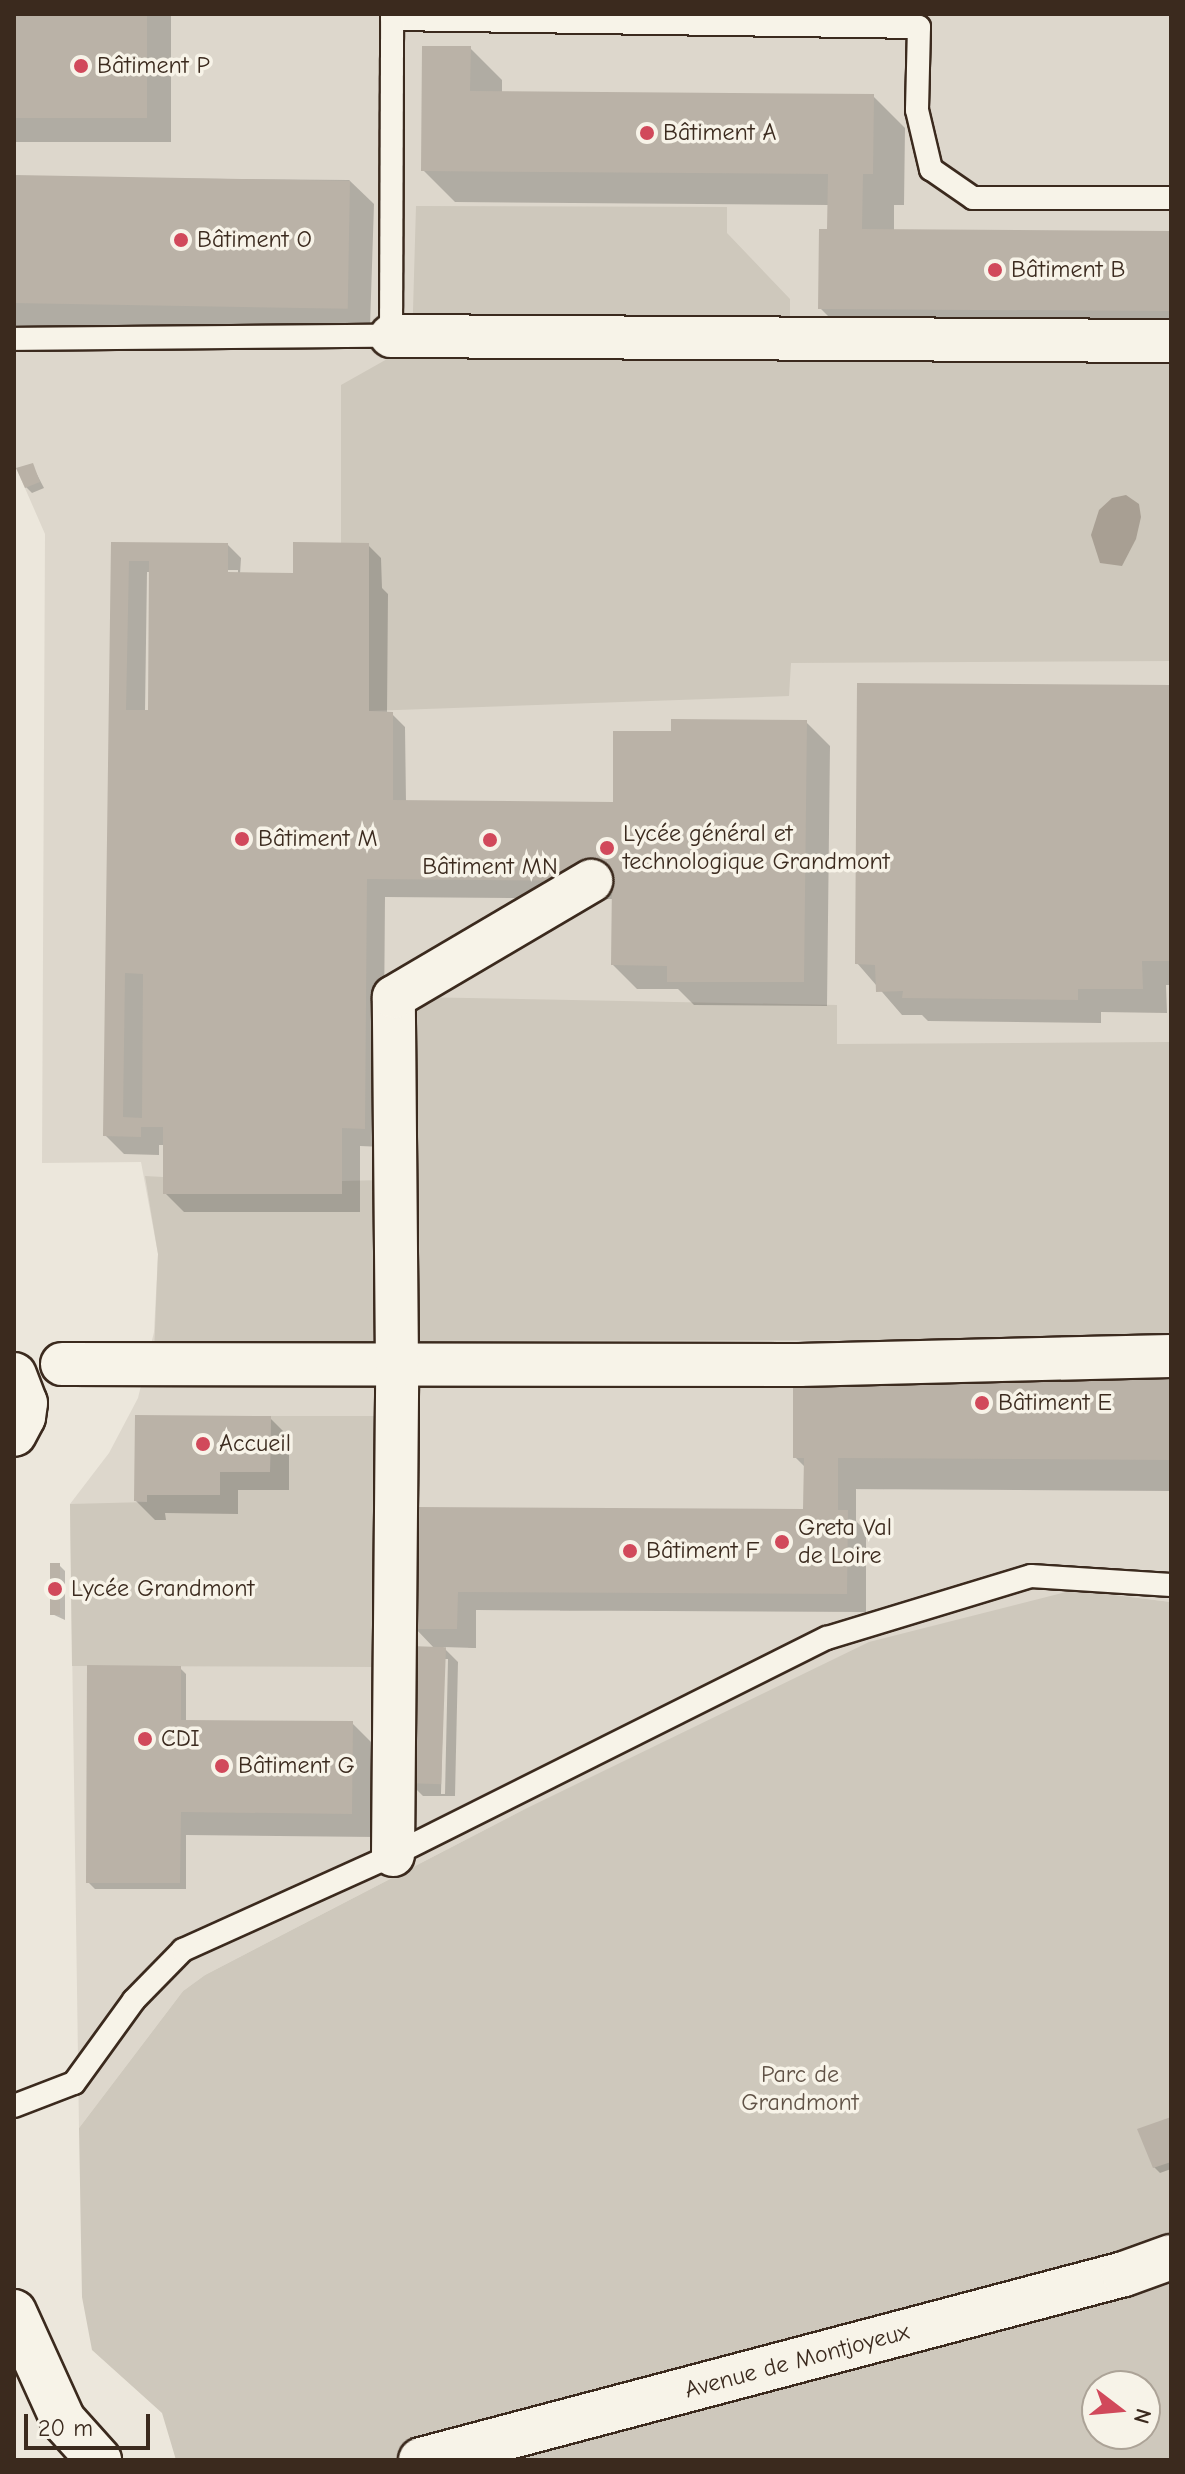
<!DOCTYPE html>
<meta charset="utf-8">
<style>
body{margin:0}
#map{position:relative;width:1185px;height:2474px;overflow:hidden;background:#ece7dc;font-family:"Comic Neue",sans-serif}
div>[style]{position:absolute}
.built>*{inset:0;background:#ddd7cc}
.green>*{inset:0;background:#cec8bc}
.water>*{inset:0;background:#a89f93}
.shadow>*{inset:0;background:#0003;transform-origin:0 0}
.building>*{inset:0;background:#bab2a7;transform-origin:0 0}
.roads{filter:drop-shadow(2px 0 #3b2a1e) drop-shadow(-2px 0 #3b2a1e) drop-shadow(0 2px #3b2a1e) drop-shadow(0 -2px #3b2a1e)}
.lane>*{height:22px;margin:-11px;padding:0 11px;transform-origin:11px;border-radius:11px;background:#f7f3e8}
.street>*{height:42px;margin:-21px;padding:0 21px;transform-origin:21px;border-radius:21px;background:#f7f3e8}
.secondary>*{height:44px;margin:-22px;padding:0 22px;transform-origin:22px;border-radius:22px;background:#f7f3e8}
.dots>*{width:22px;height:22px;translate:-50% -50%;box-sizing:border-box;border:4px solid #f7f3e8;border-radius:50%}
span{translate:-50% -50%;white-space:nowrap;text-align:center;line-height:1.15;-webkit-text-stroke:7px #f7f3e8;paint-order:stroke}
.poi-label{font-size:24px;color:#3b2a1e}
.left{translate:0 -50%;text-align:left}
.park-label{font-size:24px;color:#605246}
.street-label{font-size:24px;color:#3b2a1e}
.frame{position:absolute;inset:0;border:16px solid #3b2a1e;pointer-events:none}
.north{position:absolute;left:1081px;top:2370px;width:80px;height:80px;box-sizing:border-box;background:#f7f3e8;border:2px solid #aca397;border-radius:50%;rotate:106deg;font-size:22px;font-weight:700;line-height:32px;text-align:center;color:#3b2a1e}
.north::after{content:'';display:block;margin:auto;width:28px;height:36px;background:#d1495b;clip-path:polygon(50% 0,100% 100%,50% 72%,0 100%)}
.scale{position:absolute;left:24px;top:2414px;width:126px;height:36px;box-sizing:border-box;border:4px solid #3b2a1e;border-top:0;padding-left:10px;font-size:24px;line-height:28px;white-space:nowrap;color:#3b2a1e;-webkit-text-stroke:6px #f7f3e8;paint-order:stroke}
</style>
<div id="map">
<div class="built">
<div style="clip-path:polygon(14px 14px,1171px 14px,1171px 1602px,1074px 1590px,521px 1811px,205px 1975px,183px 1991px,79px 2128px,70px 1504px,109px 1453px,138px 1398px,154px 1332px,158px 1254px,141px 1162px,42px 1163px,45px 534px,14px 463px)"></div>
</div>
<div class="green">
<div style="clip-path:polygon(416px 206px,727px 207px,727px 233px,790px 299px,790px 347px,1171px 353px,1171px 661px,791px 663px,789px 696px,369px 711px,369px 544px,341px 544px,341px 385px,412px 345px)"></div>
<div style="clip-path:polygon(411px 997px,837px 1005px,837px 1044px,1171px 1042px,1171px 1340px,409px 1341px)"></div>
<div style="clip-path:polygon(145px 1176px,163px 1177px,164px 1194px,342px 1194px,342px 1181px,383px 1180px,384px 1348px,154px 1353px,158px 1254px)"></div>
<div style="clip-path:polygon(271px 1416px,379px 1416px,376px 1667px,72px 1666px,70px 1504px,147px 1502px,147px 1495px,219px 1495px,220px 1472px,270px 1472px)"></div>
<div style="clip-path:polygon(evenodd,1074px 1590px,1171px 1602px,1171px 2460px,176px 2460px,162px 2413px,92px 2350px,82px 2297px,79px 2128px,183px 1991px,205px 1975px,521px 1811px,869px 1642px,1074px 1590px,1097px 2386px,1145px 2386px,1145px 2434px,1097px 2434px,1097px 2386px)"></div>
</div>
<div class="water">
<div style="clip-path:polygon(1126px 495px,1139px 504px,1141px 517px,1136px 539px,1122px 566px,1100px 563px,1091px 535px,1099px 510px,1112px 498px)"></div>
</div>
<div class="shadow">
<div style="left:14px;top:14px;width:157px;height:128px"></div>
<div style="clip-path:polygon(470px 48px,502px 80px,502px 94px,873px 96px,905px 128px,904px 205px,894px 205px,894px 231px,1171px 233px,1171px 342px,852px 340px,820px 308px,830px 205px,455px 202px,423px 170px)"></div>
<div style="clip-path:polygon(14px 177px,349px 180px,374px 204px,370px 327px,14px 326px)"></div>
<div style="clip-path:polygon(32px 465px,44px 488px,32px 493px,26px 487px)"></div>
<div style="clip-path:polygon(evenodd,113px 544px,228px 545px,241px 558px,240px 574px,294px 575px,368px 545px,381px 558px,382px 588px,388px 594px,387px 714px,392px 714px,405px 727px,406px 802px,614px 804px,673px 733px,806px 722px,830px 746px,827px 1006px,694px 1005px,678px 989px,637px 989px,613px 965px,614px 899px,385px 897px,383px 1147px,360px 1146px,360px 1212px,184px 1212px,165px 1193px,165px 1145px,159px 1145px,159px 1155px,124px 1154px,105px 1135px,113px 544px,167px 570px,238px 570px,238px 574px,167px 570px,113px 544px,147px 572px,151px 572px,150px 712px,145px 712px,147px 572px)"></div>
<div style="clip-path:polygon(1171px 688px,1171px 985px,1166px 985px,1167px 1013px,1101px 1012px,1101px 1023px,928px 1021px,922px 1015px,902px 1015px,857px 963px)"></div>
<div style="clip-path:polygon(evenodd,1171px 1378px,1171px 1491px,856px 1489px,856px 1521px,866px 1531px,866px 1612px,476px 1610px,476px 1648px,443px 1647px,458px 1662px,455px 1796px,423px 1796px,410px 1783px,435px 1649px,415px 1628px,415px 1509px,805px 1511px,806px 1468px,795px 1457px,1171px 1378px,444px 1659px,448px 1659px,445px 1794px,441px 1794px,444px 1659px)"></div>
<div style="clip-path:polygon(270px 1418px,289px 1437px,289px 1490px,238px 1490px,238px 1514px,165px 1513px,166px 1520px,155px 1520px,136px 1501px)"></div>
<div style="clip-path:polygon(59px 1565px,65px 1571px,65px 1620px,52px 1614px)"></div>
<div style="clip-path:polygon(180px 1668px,186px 1674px,186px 1723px,352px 1723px,376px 1747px,375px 1837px,186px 1835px,186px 1889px,95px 1889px,88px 1882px)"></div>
<div style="clip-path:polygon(1171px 2119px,1171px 2169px,1160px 2173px,1154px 2167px)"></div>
</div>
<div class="building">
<div style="left:14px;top:14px;width:133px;height:104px"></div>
<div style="clip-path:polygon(422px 46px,471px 46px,470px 91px,874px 94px,873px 174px,863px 174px,862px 229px,1171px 231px,1171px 311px,818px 309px,819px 229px,827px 229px,828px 174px,421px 171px)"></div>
<div style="left:14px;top:175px;width:336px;height:128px;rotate:1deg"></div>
<div style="clip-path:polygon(33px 463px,40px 482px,25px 488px,16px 468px)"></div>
<div style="clip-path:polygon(evenodd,111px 542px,228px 543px,228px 572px,293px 573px,293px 542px,369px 543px,369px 711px,393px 712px,393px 800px,613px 802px,613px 731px,671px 731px,671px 719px,807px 720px,804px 982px,667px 982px,667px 966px,611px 965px,612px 881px,367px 879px,365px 1129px,342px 1128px,342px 1194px,163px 1194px,163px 1127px,141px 1127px,141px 1137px,103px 1136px,111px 542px,129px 561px,149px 561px,148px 710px,126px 710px,129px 561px,111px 542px,125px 973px,143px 974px,142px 1118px,123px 1117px,125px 973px)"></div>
<div style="clip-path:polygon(857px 683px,1171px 685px,1171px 961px,1142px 961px,1143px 989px,1078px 989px,1078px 1000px,902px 998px,903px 991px,876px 992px,875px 965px,855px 964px)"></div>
<div style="clip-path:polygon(793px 1374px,1171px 1376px,1171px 1460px,838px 1458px,838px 1510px,848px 1510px,847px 1594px,458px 1592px,457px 1629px,413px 1629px,413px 1507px,803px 1509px,804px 1458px,793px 1458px)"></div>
<div style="clip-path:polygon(135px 1415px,271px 1416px,270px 1472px,220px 1472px,220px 1495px,147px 1495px,147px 1502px,134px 1501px)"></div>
<div style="left:50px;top:1563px;width:10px;height:52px"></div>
<div style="left:410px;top:1646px;width:36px;height:137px;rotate:2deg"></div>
<div style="clip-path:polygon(87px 1665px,181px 1666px,181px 1720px,353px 1721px,352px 1814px,181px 1812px,180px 1883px,86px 1883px)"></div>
<div style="clip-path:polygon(1171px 2117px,1171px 2162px,1153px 2168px,1137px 2129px)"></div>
</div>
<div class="roads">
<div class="lane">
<div style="left:392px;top:19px;width:527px;rotate:0.87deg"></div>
<div style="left:919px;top:27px;width:83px;rotate:91.4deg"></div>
<div style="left:917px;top:110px;width:61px;rotate:76.7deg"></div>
<div style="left:931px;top:169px;width:51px;rotate:34.6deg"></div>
<div style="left:973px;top:198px;width:198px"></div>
<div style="left:14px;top:339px;width:377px;rotate:-0.5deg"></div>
<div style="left:391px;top:336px;width:322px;rotate:-89.8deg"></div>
<div style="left:14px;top:2106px;width:64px;rotate:-21deg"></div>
<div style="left:74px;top:2083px;width:102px;rotate:-54.1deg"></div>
<div style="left:134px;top:2000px;width:70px;rotate:-45.6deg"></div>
<div style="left:183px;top:1950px;width:230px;rotate:-24.3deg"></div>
<div style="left:393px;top:1855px;width:485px;rotate:-26.6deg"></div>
<div style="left:827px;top:1638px;width:213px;rotate:-16.9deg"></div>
<div style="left:1031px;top:1576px;width:140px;rotate:3.7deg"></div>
</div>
<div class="street">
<div style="left:391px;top:336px;width:780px;rotate:0.37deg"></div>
<div style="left:62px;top:1364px;width:737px;rotate:0.08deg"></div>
<div style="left:799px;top:1365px;width:372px;rotate:-1.4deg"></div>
<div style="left:393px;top:1855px;width:490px;rotate:-89.5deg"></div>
<div style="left:397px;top:1365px;width:368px;rotate:-90.5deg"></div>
<div style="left:394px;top:997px;width:229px;rotate:-30.5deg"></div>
</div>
<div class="secondary">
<div style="left:14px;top:1375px;width:30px;rotate:69deg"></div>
<div style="left:25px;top:1403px;width:14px;rotate:98deg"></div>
<div style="left:23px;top:1417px;width:19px;rotate:118deg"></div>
<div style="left:14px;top:2312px;width:119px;rotate:65.6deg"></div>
<div style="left:63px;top:2420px;width:54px;rotate:48deg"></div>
<div style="left:421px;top:2460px;width:727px;rotate:-14.82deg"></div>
<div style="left:1124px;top:2274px;width:50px;rotate:-19.9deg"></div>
</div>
</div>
<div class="dots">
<div style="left:81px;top:66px;background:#d1495b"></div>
<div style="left:647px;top:133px;background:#d1495b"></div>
<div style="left:181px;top:240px;background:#d1495b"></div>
<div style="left:995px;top:270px;background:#d1495b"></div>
<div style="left:242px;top:839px;background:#d1495b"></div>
<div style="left:490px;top:840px;background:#d1495b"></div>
<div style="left:607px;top:848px;background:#d1495b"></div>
<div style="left:982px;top:1403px;background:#d1495b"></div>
<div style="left:203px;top:1444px;background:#d1495b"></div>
<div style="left:782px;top:1542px;background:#d1495b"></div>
<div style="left:630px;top:1551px;background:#d1495b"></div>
<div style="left:55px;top:1589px;background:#d1495b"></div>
<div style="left:145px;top:1739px;background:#d1495b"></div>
<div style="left:222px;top:1766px;background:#d1495b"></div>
</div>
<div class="poi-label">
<span class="left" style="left:97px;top:66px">Bâtiment P</span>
<span class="left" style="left:663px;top:133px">Bâtiment A</span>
<span class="left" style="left:197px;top:240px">Bâtiment O</span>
<span class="left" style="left:1011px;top:270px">Bâtiment B</span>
<span class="left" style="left:623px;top:848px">Lycée général et<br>technologique Grandmont</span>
<span class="left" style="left:258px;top:839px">Bâtiment M</span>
<span style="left:490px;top:867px">Bâtiment MN</span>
<span class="left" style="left:998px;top:1403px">Bâtiment E</span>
<span class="left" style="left:219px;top:1444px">Accueil</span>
<span class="left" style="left:798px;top:1542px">Greta Val<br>de Loire</span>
<span class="left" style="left:646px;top:1551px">Bâtiment F</span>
<span class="left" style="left:71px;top:1589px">Lycée Grandmont</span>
<span class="left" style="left:161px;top:1739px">CDI</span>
<span class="left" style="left:238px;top:1766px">Bâtiment G</span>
</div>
<div class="park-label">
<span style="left:800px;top:2089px">Parc de<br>Grandmont</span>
</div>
<div class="street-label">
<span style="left:797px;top:2361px;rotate:-15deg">Avenue de Montjoyeux</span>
</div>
<div class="frame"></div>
<div class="north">N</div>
<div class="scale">20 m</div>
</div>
